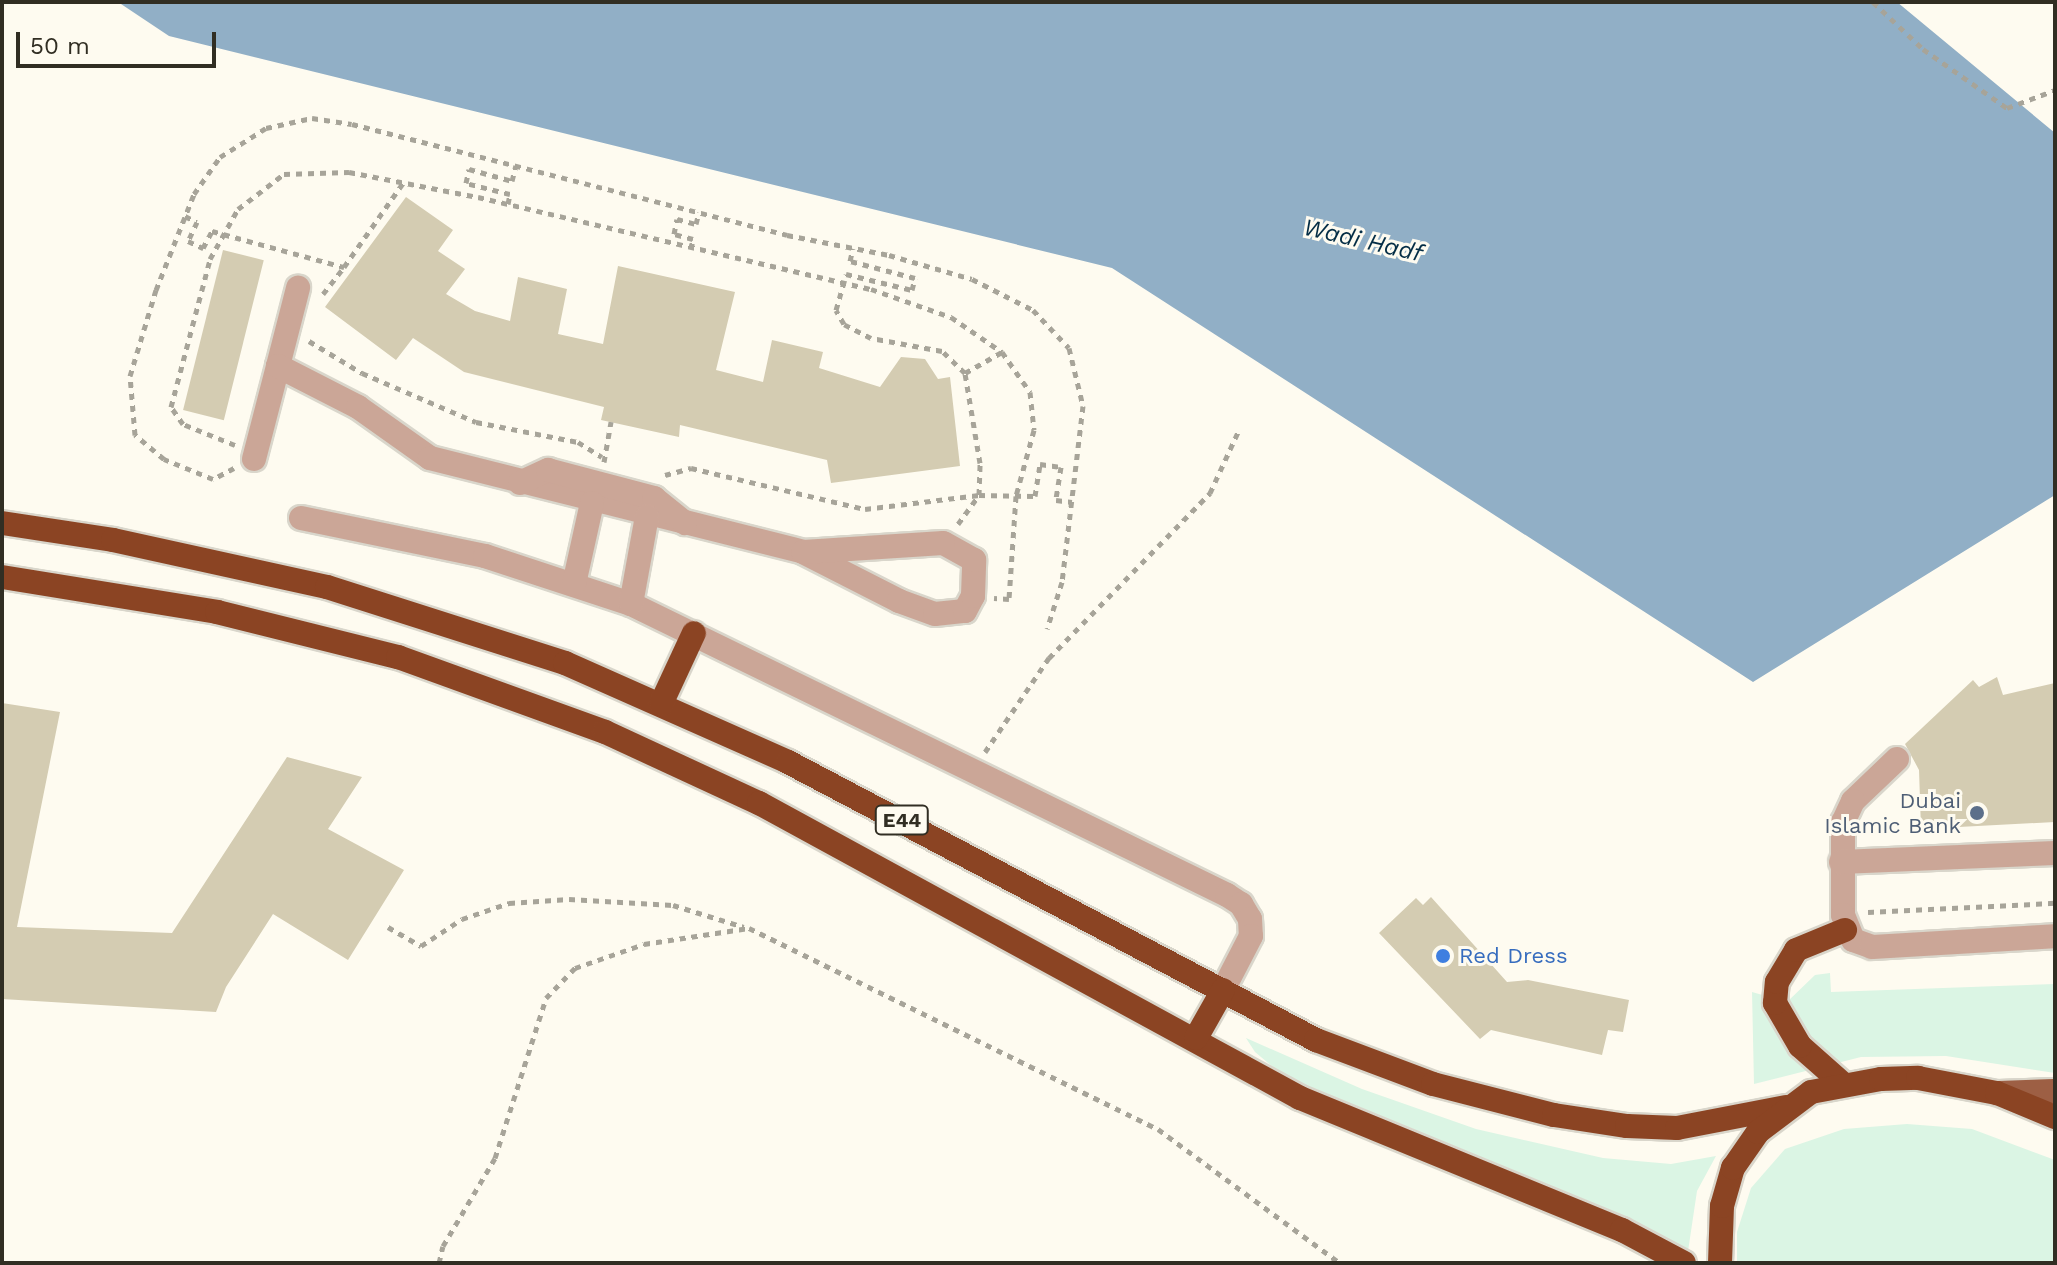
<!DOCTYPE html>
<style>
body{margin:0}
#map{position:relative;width:2057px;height:1265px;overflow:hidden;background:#fefbf0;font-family:"Work Sans",sans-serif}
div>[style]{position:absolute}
.green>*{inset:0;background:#dbf5e4}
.water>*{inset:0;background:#91afc6}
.building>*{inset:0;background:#d4ccb2;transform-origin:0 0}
.path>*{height:5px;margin-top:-2.5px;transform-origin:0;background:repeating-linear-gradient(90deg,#a7a499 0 6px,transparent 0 12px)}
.roads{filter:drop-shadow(2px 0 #d9d6cb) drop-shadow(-2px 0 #d9d6cb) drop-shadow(0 2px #d9d6cb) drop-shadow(0 -2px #d9d6cb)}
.minor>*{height:24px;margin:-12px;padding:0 12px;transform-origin:12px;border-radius:12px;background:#cba697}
.major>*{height:24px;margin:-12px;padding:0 12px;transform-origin:12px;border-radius:12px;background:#9d5f44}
.highway>*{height:24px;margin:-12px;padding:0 12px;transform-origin:12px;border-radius:12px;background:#8b4423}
.dots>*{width:22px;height:22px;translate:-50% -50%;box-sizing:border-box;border:4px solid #fefbf0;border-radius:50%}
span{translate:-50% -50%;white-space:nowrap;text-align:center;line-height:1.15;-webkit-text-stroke:6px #fefbf0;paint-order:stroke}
.shield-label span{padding:2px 6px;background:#fefbf0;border:2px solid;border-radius:6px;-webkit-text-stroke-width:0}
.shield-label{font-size:20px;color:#312e23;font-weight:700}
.service-label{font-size:22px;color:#4e5e75}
.right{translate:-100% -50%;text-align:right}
.shop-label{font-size:22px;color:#366cbe}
.left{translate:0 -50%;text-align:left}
.water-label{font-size:24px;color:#042d45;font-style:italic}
.frame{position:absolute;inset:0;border:4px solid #312e23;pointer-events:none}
.scale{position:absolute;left:16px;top:32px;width:200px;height:36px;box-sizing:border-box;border:4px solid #312e23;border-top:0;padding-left:10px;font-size:24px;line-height:28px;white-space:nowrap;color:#312e23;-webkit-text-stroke:6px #fefbf0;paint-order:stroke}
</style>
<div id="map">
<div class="green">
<div style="clip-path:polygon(1830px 973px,1831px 992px,2055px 984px,2055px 1073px,1946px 1056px,1861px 1057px,1754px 1084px,1752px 992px,1787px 1002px,1815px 975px)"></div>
<div style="clip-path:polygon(1246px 1038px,1362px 1089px,1476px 1129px,1603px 1158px,1671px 1164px,1716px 1156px,1697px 1191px,1687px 1258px,1647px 1228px,1368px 1115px,1279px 1072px,1255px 1052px)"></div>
<div style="clip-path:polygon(1907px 1124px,1972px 1129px,2055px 1160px,2055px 1263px,1737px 1263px,1737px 1232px,1751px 1188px,1785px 1149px,1844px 1129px)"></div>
</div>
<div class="water">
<div style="clip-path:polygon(118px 2px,1897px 2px,2055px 133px,2055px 495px,1753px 682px,1112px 268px,169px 36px)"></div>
</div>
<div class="building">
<div style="clip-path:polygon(406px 197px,453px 230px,438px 251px,465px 269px,446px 294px,475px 311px,510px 321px,518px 277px,567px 289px,558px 334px,603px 344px,618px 266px,735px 292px,716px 370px,763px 382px,772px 340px,823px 352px,819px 368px,880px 387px,901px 357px,925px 359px,938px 379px,950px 377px,960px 466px,831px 483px,827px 460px,680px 425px,679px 437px,601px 420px,604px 407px,464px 372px,413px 338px,396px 360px,325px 307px)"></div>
<div style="left:223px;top:250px;width:42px;height:165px;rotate:14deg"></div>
<div style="clip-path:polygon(1997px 677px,2003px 695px,2055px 683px,2055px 822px,1921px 829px,1919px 770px,1905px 744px,1973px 680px,1979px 687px)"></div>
<div style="clip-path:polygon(2px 703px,60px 712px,17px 927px,172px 933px,287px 757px,362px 777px,328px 829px,404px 870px,348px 960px,273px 914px,226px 987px,216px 1012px,2px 999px)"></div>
<div style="clip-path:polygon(1431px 897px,1507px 982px,1528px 980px,1629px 1000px,1623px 1032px,1608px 1030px,1602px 1055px,1491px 1030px,1480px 1039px,1379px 933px,1416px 898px,1423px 905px)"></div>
</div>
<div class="path">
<div style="left:1873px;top:2px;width:69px;rotate:43.2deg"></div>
<div style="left:1923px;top:49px;width:103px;rotate:35.1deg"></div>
<div style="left:2007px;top:108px;width:51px;rotate:-20.6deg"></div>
<div style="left:508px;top:204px;width:10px;rotate:-79deg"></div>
<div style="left:510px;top:194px;width:45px;rotate:-166deg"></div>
<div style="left:466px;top:183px;width:14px;rotate:-78deg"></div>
<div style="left:469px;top:169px;width:45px;rotate:15.6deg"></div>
<div style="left:512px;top:181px;width:16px;rotate:-76deg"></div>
<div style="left:185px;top:216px;width:13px;rotate:27deg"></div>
<div style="left:197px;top:222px;width:21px;rotate:115deg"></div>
<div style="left:188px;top:241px;width:17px;rotate:25deg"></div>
<div style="left:203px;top:248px;width:19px;rotate:-62deg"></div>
<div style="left:212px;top:231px;width:137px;rotate:15.3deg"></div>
<div style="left:344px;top:267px;width:103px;rotate:-54.9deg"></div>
<div style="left:691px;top:249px;width:10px;rotate:-79deg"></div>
<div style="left:693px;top:239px;width:20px;rotate:-165deg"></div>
<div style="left:674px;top:234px;width:15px;rotate:-79deg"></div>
<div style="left:677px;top:219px;width:20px;rotate:15deg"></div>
<div style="left:696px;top:224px;width:12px;rotate:-76deg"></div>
<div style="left:323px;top:294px;width:34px;rotate:-52deg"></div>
<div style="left:309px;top:341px;width:62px;rotate:31.1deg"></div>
<div style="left:362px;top:373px;width:124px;rotate:23.3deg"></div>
<div style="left:476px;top:422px;width:104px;rotate:11.1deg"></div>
<div style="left:578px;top:442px;width:28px;rotate:32deg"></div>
<div style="left:965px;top:373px;width:43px;rotate:-29.6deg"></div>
<div style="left:235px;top:445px;width:56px;rotate:-158deg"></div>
<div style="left:183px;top:424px;width:21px;rotate:-125deg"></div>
<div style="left:171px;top:407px;width:153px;rotate:-75.2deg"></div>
<div style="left:210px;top:259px;width:57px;rotate:-60.8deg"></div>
<div style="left:238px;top:209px;width:58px;rotate:-37.3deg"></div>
<div style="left:284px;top:174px;width:65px;rotate:-1.8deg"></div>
<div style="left:349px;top:172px;width:131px;rotate:11deg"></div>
<div style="left:478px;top:197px;width:404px;rotate:13.2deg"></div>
<div style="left:871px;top:289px;width:85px;rotate:19.3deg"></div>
<div style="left:951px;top:317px;width:62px;rotate:34.5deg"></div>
<div style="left:1002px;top:352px;width:49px;rotate:55deg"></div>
<div style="left:1030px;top:392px;width:38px;rotate:84deg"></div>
<div style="left:1034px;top:430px;width:68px;rotate:105.3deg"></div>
<div style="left:1016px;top:496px;width:103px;rotate:93.9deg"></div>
<div style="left:1009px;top:599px;width:15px;rotate:-176deg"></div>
<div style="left:604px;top:462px;width:41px;rotate:-80.1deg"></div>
<div style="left:234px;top:468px;width:24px;rotate:152deg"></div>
<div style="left:213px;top:479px;width:53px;rotate:-157.8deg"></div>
<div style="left:164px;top:459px;width:38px;rotate:-140deg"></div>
<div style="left:135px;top:435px;width:59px;rotate:-94.8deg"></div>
<div style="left:130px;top:376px;width:90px;rotate:-73.2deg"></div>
<div style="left:156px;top:290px;width:103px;rotate:-68.4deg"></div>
<div style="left:194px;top:194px;width:45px;rotate:-54.9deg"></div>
<div style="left:220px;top:157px;width:54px;rotate:-32.2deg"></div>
<div style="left:266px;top:128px;width:47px;rotate:-12.3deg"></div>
<div style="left:312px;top:118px;width:40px;rotate:8.5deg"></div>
<div style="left:352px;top:124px;width:449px;rotate:14.3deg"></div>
<div style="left:787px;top:235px;width:104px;rotate:11.1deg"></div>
<div style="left:889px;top:255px;width:86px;rotate:16.1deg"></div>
<div style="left:972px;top:279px;width:68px;rotate:26.9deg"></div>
<div style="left:1033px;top:310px;width:52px;rotate:46.5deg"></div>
<div style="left:1069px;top:348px;width:60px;rotate:76.4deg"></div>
<div style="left:1083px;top:406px;width:177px;rotate:96.8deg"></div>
<div style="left:1062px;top:582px;width:49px;rotate:107.7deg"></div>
<div style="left:665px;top:475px;width:27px;rotate:-15deg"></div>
<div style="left:691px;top:468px;width:179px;rotate:13.3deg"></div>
<div style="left:865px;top:509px;width:115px;rotate:-7deg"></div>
<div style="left:979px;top:495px;width:32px;rotate:-88deg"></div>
<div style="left:980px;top:463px;width:91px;rotate:-99.5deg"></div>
<div style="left:965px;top:373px;width:32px;rotate:-136deg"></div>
<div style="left:942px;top:351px;width:72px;rotate:-169.6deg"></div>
<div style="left:871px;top:338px;width:30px;rotate:-153deg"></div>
<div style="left:844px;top:324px;width:16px;rotate:-120deg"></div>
<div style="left:836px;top:310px;width:37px;rotate:-74deg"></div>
<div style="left:846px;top:274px;width:68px;rotate:13.6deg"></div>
<div style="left:912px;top:290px;width:12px;rotate:-76deg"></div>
<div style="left:915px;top:278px;width:67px;rotate:-165.3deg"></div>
<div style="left:850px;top:261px;width:13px;rotate:-77deg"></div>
<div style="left:958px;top:524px;width:36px;rotate:-54deg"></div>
<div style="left:979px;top:495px;width:56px;rotate:1deg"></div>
<div style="left:1035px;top:496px;width:32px;rotate:-81deg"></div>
<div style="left:1040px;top:464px;width:21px;rotate:8deg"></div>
<div style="left:1061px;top:467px;width:33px;rotate:99deg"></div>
<div style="left:1056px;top:500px;width:16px;rotate:7deg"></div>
<div style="left:985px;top:752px;width:114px;rotate:-55.8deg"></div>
<div style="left:1049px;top:658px;width:231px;rotate:-45.7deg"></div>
<div style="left:1210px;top:493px;width:69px;rotate:-65.3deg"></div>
<div style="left:1868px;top:912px;width:187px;rotate:-2.8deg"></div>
<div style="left:388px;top:927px;width:38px;rotate:30deg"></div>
<div style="left:421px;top:946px;width:49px;rotate:-33.4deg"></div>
<div style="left:462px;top:919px;width:50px;rotate:-18.8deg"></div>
<div style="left:509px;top:903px;width:60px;rotate:-3.8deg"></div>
<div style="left:569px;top:899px;width:104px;rotate:3.3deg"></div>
<div style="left:673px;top:905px;width:74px;rotate:17.2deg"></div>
<div style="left:439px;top:1263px;width:17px;rotate:-77deg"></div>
<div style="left:443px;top:1246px;width:102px;rotate:-59.4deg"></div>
<div style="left:495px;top:1158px;width:168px;rotate:-72.3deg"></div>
<div style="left:546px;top:998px;width:42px;rotate:-46deg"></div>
<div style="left:575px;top:968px;width:73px;rotate:-19.2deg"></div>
<div style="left:644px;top:944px;width:106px;rotate:-8.7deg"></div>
<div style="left:749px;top:928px;width:456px;rotate:26.2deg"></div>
<div style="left:1158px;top:1129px;width:226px;rotate:36.4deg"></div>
</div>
<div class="roads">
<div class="minor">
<div style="left:278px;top:366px;width:81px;rotate:-75.6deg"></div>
<div style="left:254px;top:459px;width:96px;rotate:-75.5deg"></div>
<div style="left:278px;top:366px;width:90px;rotate:27.1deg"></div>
<div style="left:358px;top:407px;width:88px;rotate:35.3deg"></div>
<div style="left:430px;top:458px;width:385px;rotate:14.1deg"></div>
<div style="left:803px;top:552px;width:108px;rotate:27deg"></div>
<div style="left:899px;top:601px;width:38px;rotate:20deg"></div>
<div style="left:935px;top:614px;width:30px;rotate:-6deg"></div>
<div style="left:965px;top:611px;width:17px;rotate:-62deg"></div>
<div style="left:973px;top:596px;width:36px;rotate:-88deg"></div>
<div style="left:974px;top:560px;width:35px;rotate:-151deg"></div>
<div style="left:943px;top:543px;width:140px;rotate:176.3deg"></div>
<div style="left:520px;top:483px;width:31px;rotate:-25deg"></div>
<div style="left:548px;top:470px;width:110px;rotate:14.8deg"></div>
<div style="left:654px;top:498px;width:40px;rotate:39deg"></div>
<div style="left:301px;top:518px;width:188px;rotate:11.7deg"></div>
<div style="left:485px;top:556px;width:154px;rotate:18.2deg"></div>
<div style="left:631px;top:604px;width:663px;rotate:26.02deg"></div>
<div style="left:1227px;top:895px;width:17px;rotate:33deg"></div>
<div style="left:1241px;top:904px;width:17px;rotate:59deg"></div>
<div style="left:1250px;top:919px;width:17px;rotate:87deg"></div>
<div style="left:1251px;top:936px;width:61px;rotate:117.4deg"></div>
<div style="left:574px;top:584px;width:83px;rotate:-77.5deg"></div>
<div style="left:631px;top:604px;width:89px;rotate:-79.7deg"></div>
<div style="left:1897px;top:759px;width:61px;rotate:136.3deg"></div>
<div style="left:1853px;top:801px;width:23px;rotate:115deg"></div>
<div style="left:1843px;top:822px;width:93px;rotate:90deg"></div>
<div style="left:1843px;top:915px;width:27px;rotate:68deg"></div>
<div style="left:1853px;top:940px;width:20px;rotate:20deg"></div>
<div style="left:1872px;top:947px;width:183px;rotate:-3.4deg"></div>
<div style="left:1841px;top:862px;width:214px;rotate:-2.4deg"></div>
</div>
<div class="major">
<div style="left:1997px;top:1093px;width:58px;rotate:-2deg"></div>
</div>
<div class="highway">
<div style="left:2px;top:523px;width:112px;rotate:8.7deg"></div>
<div style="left:113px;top:540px;width:219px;rotate:12.4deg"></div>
<div style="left:327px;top:587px;width:250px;rotate:17.7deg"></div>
<div style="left:565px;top:663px;width:244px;rotate:23.9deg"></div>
<div style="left:788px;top:762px;width:597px;rotate:27.77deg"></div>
<div style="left:1316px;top:1040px;width:125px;rotate:20.6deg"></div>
<div style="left:1433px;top:1084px;width:125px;rotate:14.4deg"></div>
<div style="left:1554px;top:1115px;width:74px;rotate:8.6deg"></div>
<div style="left:1627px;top:1126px;width:50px;rotate:2.3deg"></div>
<div style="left:1677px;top:1128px;width:111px;rotate:-10.9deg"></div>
<div style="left:2px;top:577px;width:218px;rotate:9.2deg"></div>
<div style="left:217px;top:612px;width:187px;rotate:14deg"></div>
<div style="left:398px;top:657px;width:220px;rotate:19.9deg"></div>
<div style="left:605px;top:732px;width:170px;rotate:24.8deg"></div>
<div style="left:759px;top:803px;width:616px;rotate:28.6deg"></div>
<div style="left:1300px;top:1098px;width:348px;rotate:22.3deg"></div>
<div style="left:1622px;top:1230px;width:70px;rotate:28deg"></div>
<div style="left:661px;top:704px;width:78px;rotate:-65.1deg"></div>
<div style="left:1196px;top:1038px;width:55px;rotate:-60.6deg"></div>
<div style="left:1843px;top:1084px;width:57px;rotate:-138.5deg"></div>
<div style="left:1800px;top:1046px;width:50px;rotate:-120.2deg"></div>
<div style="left:1775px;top:1003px;width:21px;rotate:-85deg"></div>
<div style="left:1777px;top:982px;width:37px;rotate:-59deg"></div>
<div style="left:1796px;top:950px;width:53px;rotate:-22.2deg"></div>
<div style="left:1720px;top:1263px;width:57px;rotate:-88deg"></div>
<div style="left:1722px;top:1206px;width:40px;rotate:-74deg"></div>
<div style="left:1733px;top:1168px;width:44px;rotate:-55.2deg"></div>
<div style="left:1758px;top:1132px;width:66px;rotate:-37deg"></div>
<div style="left:1811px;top:1092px;width:71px;rotate:-10.5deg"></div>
<div style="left:1881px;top:1079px;width:37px;rotate:-2deg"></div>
<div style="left:1918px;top:1078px;width:80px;rotate:10.8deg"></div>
<div style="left:1997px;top:1093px;width:63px;rotate:22.5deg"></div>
</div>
</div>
<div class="dots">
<div style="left:1977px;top:813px;background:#5c6f8a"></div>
<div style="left:1443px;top:956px;background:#3f7fe0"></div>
</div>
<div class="shield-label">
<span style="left:902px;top:820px">E44</span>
</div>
<div class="service-label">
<span class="right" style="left:1961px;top:813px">Dubai<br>Islamic Bank</span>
</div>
<div class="shop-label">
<span class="left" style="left:1459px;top:956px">Red Dress</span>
</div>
<div class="water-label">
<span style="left:1363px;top:241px;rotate:13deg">Wadi Hadf</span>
</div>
<div class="frame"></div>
<div class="scale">50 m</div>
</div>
